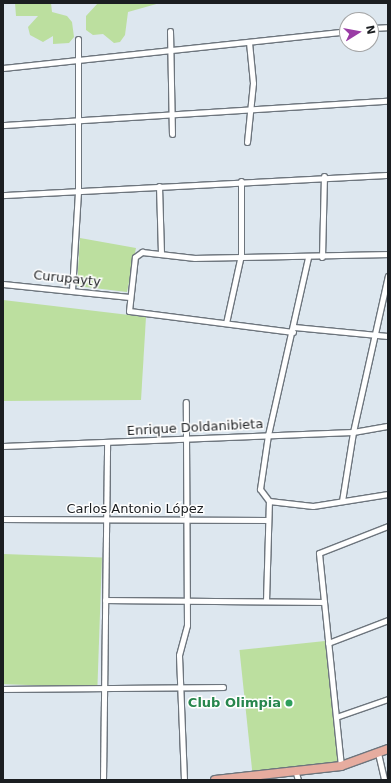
<!DOCTYPE html>
<meta charset="utf-8">
<style>
body{margin:0}
#map{position:relative;width:391px;height:783px;overflow:hidden;background:#dde7ef;font-family:"DejaVu Sans",sans-serif}
div>[style]{position:absolute}
.green>*{inset:0;background:#bcdf9f;transform-origin:0 0}
.roads{filter:drop-shadow(1px 0 #6d757d) drop-shadow(-1px 0 #6d757d) drop-shadow(0 1px #6d757d) drop-shadow(0 -1px #6d757d)}
.street>*{height:5px;margin:-2.5px;padding:0 2.5px;transform-origin:2.5px;border-radius:2.5px;background:#fff}
.primary>*{height:8px;margin:-4px;padding:0 4px;transform-origin:4px;border-radius:4px;background:#e6ac9f}
.dots>*{width:11px;height:11px;translate:-50% -50%;box-sizing:border-box;border:2px solid #fff;border-radius:50%}
span{translate:-50% -50%;white-space:nowrap;text-align:center;line-height:1.15;-webkit-text-stroke:3px #fff;paint-order:stroke}
.street-label{font-size:13px;color:#1b1e21}
.leisure-label{font-size:13px;color:#27864d;font-weight:700}
.right{translate:-100% -50%;text-align:right}
.frame{position:absolute;inset:0;border:4px solid #1b1e21;pointer-events:none}
.north{position:absolute;left:339px;top:12px;width:40px;height:40px;box-sizing:border-box;background:#fff;border:1px solid #a4a5a6;border-radius:50%;rotate:79deg;font-size:11px;font-weight:700;line-height:16px;text-align:center;color:#1b1e21}
.north::after{content:'';display:block;margin:auto;width:14px;height:18px;background:#9a3ca5;clip-path:polygon(50% 0,100% 100%,50% 72%,0 100%)}
</style>
<div id="map">
<div class="green">
<div style="clip-path:polygon(15px 3px,51px 3px,52px 12px,67px 16px,72px 22px,74px 37px,69px 43px,53px 44px,53px 36px,43px 42px,30px 35px,28px 27px,38px 16px,16px 16px)"></div>
<div style="clip-path:polygon(98px 3px,160px 3px,128px 12px,125px 35px,120px 42px,114px 43px,103px 34px,93px 35px,86px 30px,86px 16px)"></div>
<div style="clip-path:polygon(80px 238px,136px 248px,127px 292px,77px 286px)"></div>
<div style="clip-path:polygon(3px 300px,146px 317px,141px 400px,3px 401px)"></div>
<div style="left:3px;top:554px;width:99px;height:130px;rotate:2deg"></div>
<div style="left:325px;top:641px;width:123px;height:86px;rotate:84deg"></div>
</div>
<div class="roads">
<div class="street">
<div style="left:371px;top:28px;width:17px;rotate:-3deg"></div>
<div style="left:170px;top:31px;width:103px;rotate:88.9deg"></div>
<div style="left:3px;top:68px;width:346px;rotate:-6.1deg"></div>
<div style="left:3px;top:125px;width:386px;rotate:-3.6deg"></div>
<div style="left:247px;top:142px;width:59px;rotate:-84.2deg"></div>
<div style="left:253px;top:83px;width:41px;rotate:-95.6deg"></div>
<div style="left:159px;top:186px;width:67px;rotate:88.3deg"></div>
<div style="left:3px;top:195px;width:386px;rotate:-3deg"></div>
<div style="left:322px;top:257px;width:81px;rotate:-88.6deg"></div>
<div style="left:3px;top:284px;width:127px;rotate:5.9deg"></div>
<div style="left:72px;top:290px;width:99px;rotate:-86.5deg"></div>
<div style="left:78px;top:191px;width:152px;rotate:-90deg"></div>
<div style="left:226px;top:323px;width:70px;rotate:-77.6deg"></div>
<div style="left:241px;top:255px;width:74px;rotate:-90deg"></div>
<div style="left:294px;top:327px;width:94px;rotate:5.5deg"></div>
<div style="left:293px;top:332px;width:165px;rotate:-172.7deg"></div>
<div style="left:129px;top:311px;width:54px;rotate:-83.7deg"></div>
<div style="left:135px;top:257px;width:9px;rotate:-36deg"></div>
<div style="left:142px;top:252px;width:53px;rotate:6.5deg"></div>
<div style="left:195px;top:258px;width:193px;rotate:-1.2deg"></div>
<div style="left:3px;top:446px;width:350px;rotate:-2.3deg"></div>
<div style="left:353px;top:432px;width:36px;rotate:-10deg"></div>
<div style="left:269px;top:501px;width:15px;rotate:-127deg"></div>
<div style="left:260px;top:489px;width:55px;rotate:-81.6deg"></div>
<div style="left:268px;top:435px;width:182px;rotate:-77.3deg"></div>
<div style="left:342px;top:501px;width:70px;rotate:-80.9deg"></div>
<div style="left:353px;top:432px;width:160px;rotate:-77.4deg"></div>
<div style="left:3px;top:519px;width:264px;rotate:0.2deg"></div>
<div style="left:105px;top:600px;width:219px;rotate:0.5deg"></div>
<div style="left:266px;top:601px;width:100px;rotate:-88.3deg"></div>
<div style="left:269px;top:501px;width:44px;rotate:6.5deg"></div>
<div style="left:313px;top:506px;width:76px;rotate:-9.1deg"></div>
<div style="left:328px;top:643px;width:64px;rotate:-21deg"></div>
<div style="left:3px;top:689px;width:220px;rotate:-0.5deg"></div>
<div style="left:336px;top:717px;width:55px;rotate:-19.1deg"></div>
<div style="left:378px;top:753px;width:28px;rotate:77deg"></div>
<div style="left:341px;top:766px;width:214px;rotate:-95.9deg"></div>
<div style="left:319px;top:553px;width:74px;rotate:-21.4deg"></div>
<div style="left:296px;top:773px;width:7px;rotate:74deg"></div>
<div style="left:103px;top:780px;width:338px;rotate:-89.3deg"></div>
<div style="left:184px;top:780px;width:125px;rotate:-92.3deg"></div>
<div style="left:179px;top:655px;width:31px;rotate:-75deg"></div>
<div style="left:187px;top:625px;width:223px;rotate:-90.3deg"></div>
</div>
<div class="primary">
<div style="left:215px;top:780px;width:127px;rotate:-6.3deg"></div>
<div style="left:341px;top:766px;width:50px;rotate:-19.9deg"></div>
</div>
</div>
<div class="dots">
<div style="left:289px;top:703px;background:#2e9e5b"></div>
</div>
<div class="street-label">
<span style="left:67px;top:279px;rotate:6deg">Curupayty</span>
<span style="left:195px;top:428px;rotate:-3deg">Enrique Doldanibieta</span>
<span style="left:135px;top:509px">Carlos Antonio López</span>
</div>
<div class="leisure-label">
<span class="right" style="left:281px;top:703px">Club Olimpia</span>
</div>
<div class="frame"></div>
<div class="north">N</div>
</div>
